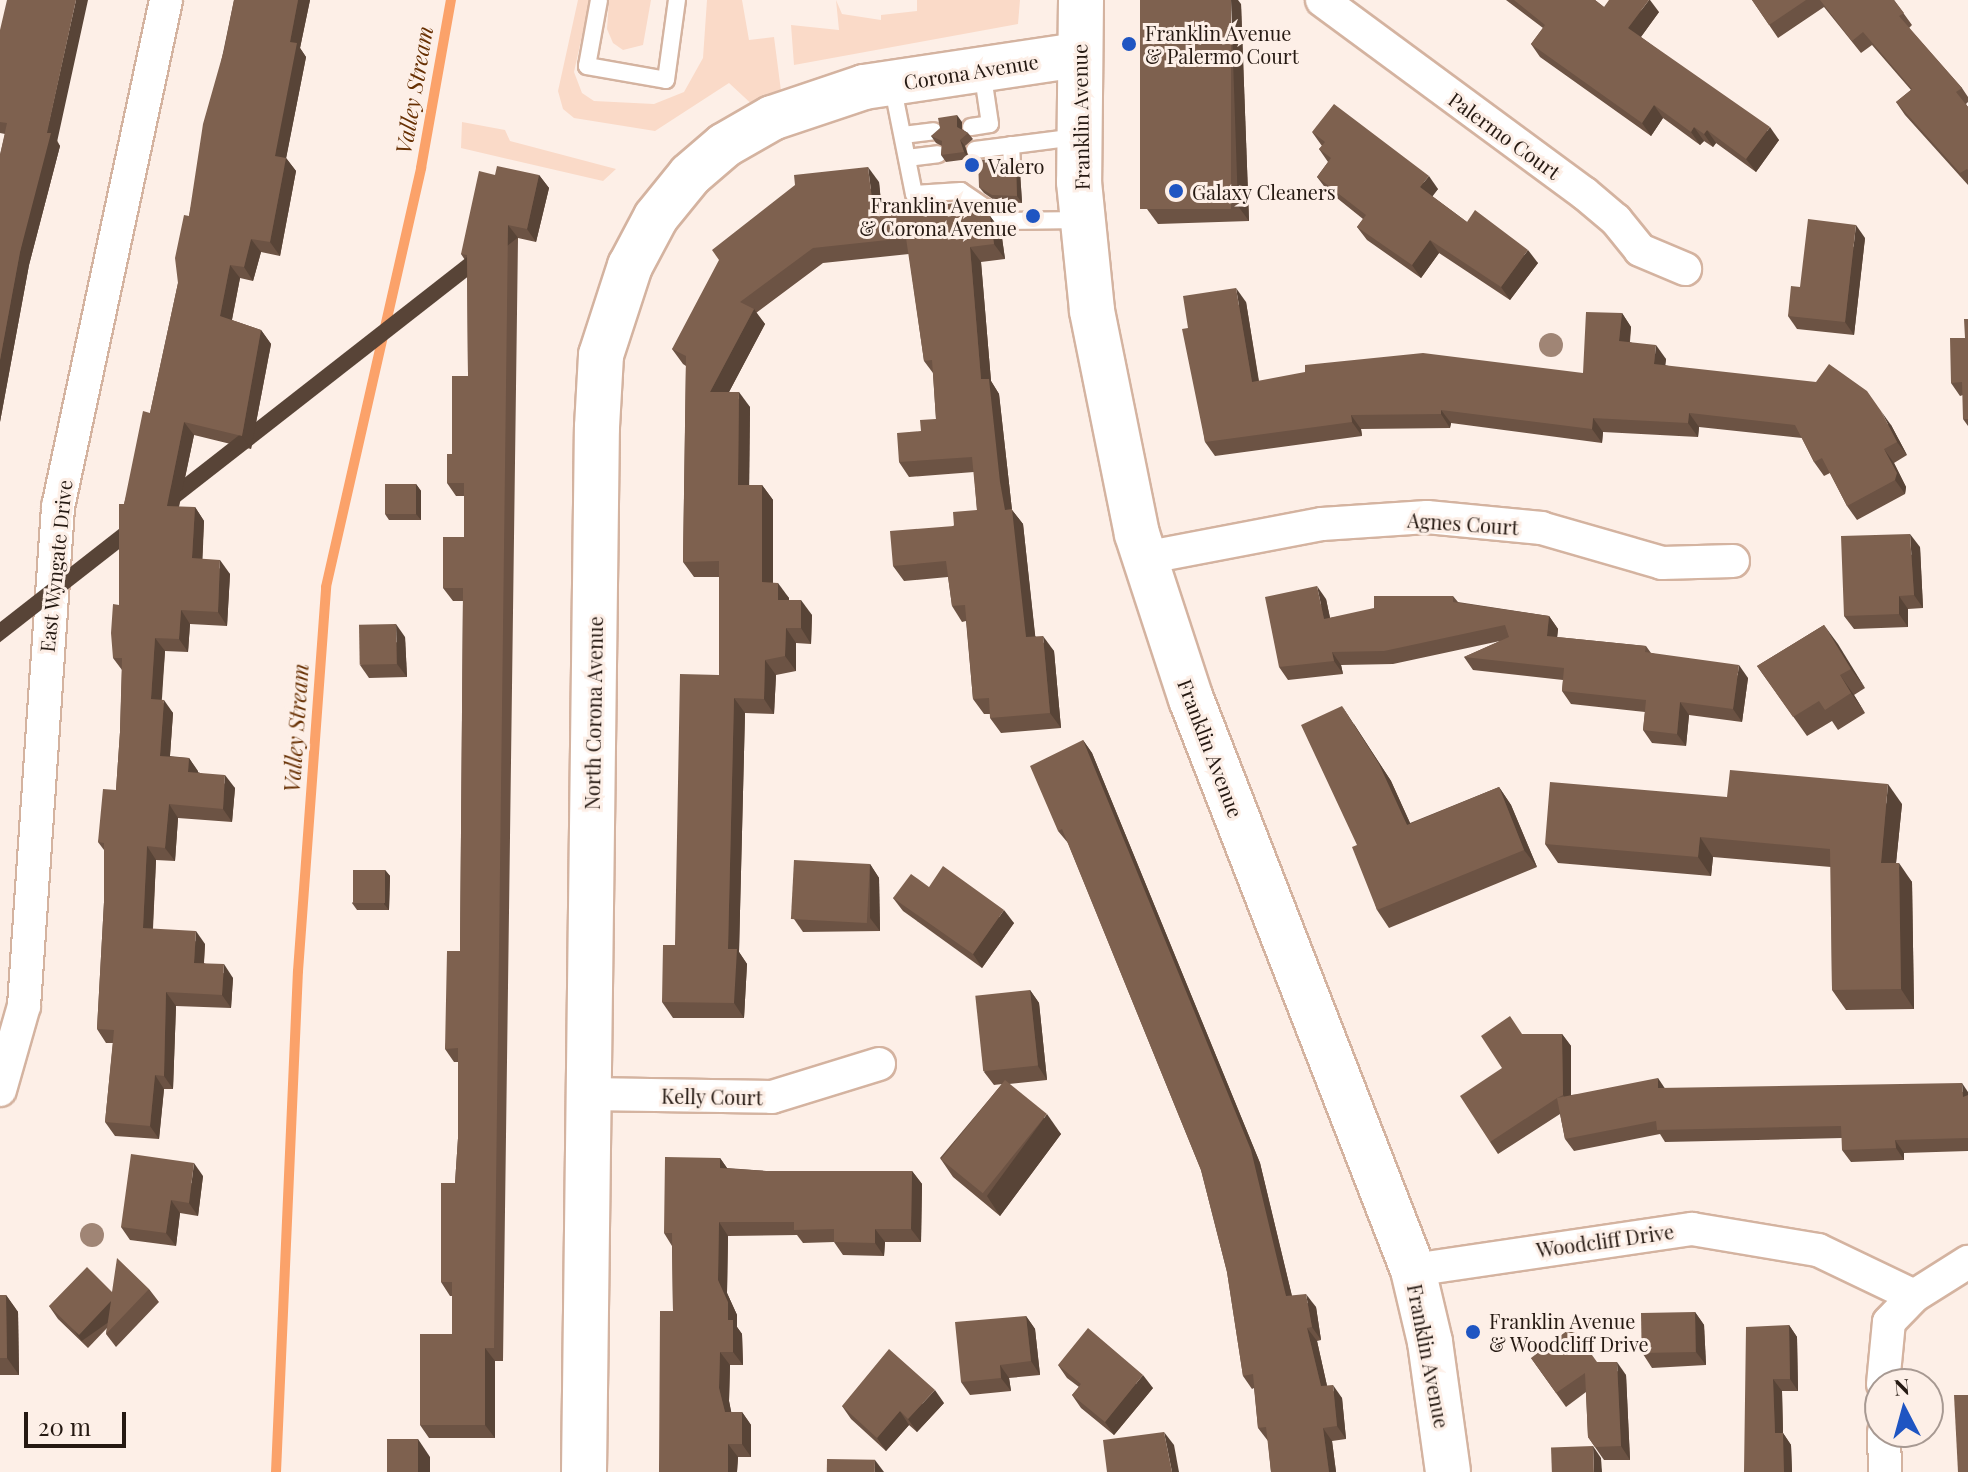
<!DOCTYPE html>
<style>
body{margin:0}
#map{position:relative;width:1968px;height:1472px;overflow:hidden;background:#fdefe7;font-family:"Playfair Display",serif}
div>[style]{position:absolute}
.green>*{inset:0;background:#fadac8}
.stream>*{height:10px;margin:-5px;padding:0 5px;transform-origin:5px;border-radius:5px;background:#fba26a}
.roads{filter:drop-shadow(2px 0 #d4b3a0) drop-shadow(-2px 0 #d4b3a0) drop-shadow(0 2px #d4b3a0) drop-shadow(0 -2px #d4b3a0)}
.service>*{height:16px;margin:-8px;padding:0 8px;transform-origin:8px;border-radius:8px;background:#fff}
.minor>*{height:32px;margin:-16px;padding:0 16px;transform-origin:16px;border-radius:16px;background:#fff}
.secondary>*{height:44px;margin:-22px;padding:0 22px;transform-origin:22px;border-radius:22px;background:#fff}
.trees>*{width:24px;height:24px;margin:-12px;border-radius:50%;background:#a08575}
.wall>*{inset:0;background:#6c5344}
.shaded-wall>*{inset:0;background:#584437;transform-origin:0 0}
.building>*{inset:0;background:#7e614f;transform-origin:0 0}
.dots>*{width:22px;height:22px;translate:-50% -50%;box-sizing:border-box;border:4px solid #fdefe7;border-radius:50%}
span{translate:-50% -50%;white-space:nowrap;text-align:center;line-height:1.15;-webkit-text-stroke:6px #fdefe7;paint-order:stroke}
.poi-label{font-size:20px;color:#251912}
.left{translate:0 -50%;text-align:left}
.right{translate:-100% -50%;text-align:right}
.street-label{font-size:20px;color:#251912}
.water-label{font-size:22px;color:#673003;font-style:italic}
.north{position:absolute;left:1864px;top:1368px;width:80px;height:80px;box-sizing:border-box;background:#fdefe7;border:2px solid #a79992;border-radius:50%;rotate:354deg;font-size:22px;font-weight:700;line-height:32px;text-align:center;color:#251912}
.north::after{content:'';display:block;margin:auto;width:28px;height:36px;background:#1f55c2;clip-path:polygon(50% 0,100% 100%,50% 72%,0 100%)}
.scale{position:absolute;left:24px;top:1412px;width:102px;height:36px;box-sizing:border-box;border:4px solid #251912;border-top:0;padding-left:10px;font-size:24px;line-height:28px;white-space:nowrap;color:#251912;-webkit-text-stroke:6px #fdefe7;paint-order:stroke}
</style>
<div id="map">
<div class="green">
<div style="clip-path:polygon(578px 0,590px 0,574px 72px,582px 93px,594px 101px,654px 104px,684px 92px,703px 58px,707px 0,742px 0,749px 40px,774px 37px,784px 114px,769px 120px,729px 83px,655px 131px,574px 118px,563px 109px,558px 91px)"></div>
<div style="clip-path:polygon(609px 0,651px 0,643px 45px,623px 50px,613px 43px,607px 29px)"></div>
<div style="clip-path:polygon(836px 0,842px 14px,881px 20px,881px 15px,917px 11px,917px 0,1020px 0,1018px 24px,794px 65px,791px 25px,839px 30px)"></div>
<div style="clip-path:polygon(462px 122px,505px 130px,510px 141px,616px 169px,603px 181px,461px 148px)"></div>
</div>
<div class="stream">
<div style="left:276px;top:1472px;width:501px;rotate:-87.49deg"></div>
<div style="left:298px;top:971px;width:385px;rotate:-85.8deg"></div>
<div style="left:326px;top:587px;width:430px;rotate:-77.2deg"></div>
<div style="left:421px;top:168px;width:171px;rotate:-79.9deg"></div>
</div>
<div class="roads">
<div class="service">
<div style="left:599px;top:0;width:67px;rotate:100.3deg"></div>
<div style="left:587px;top:66px;width:80px;rotate:10deg"></div>
<div style="left:666px;top:80px;width:81px;rotate:-82.2deg"></div>
<div style="left:892px;top:84px;width:112px;rotate:78.7deg"></div>
<div style="left:914px;top:194px;width:47px;rotate:-3.7deg"></div>
<div style="left:961px;top:191px;width:53px;rotate:34.3deg"></div>
<div style="left:1005px;top:221px;width:77px;rotate:-0.7deg"></div>
<div style="left:971px;top:127px;width:19px;rotate:-9deg"></div>
<div style="left:990px;top:124px;width:55px;rotate:-98.4deg"></div>
<div style="left:903px;top:135px;width:31px;rotate:-7deg"></div>
<div style="left:1011px;top:145px;width:20px;rotate:87deg"></div>
<div style="left:975px;top:150px;width:103px;rotate:-7.3deg"></div>
<div style="left:907px;top:158px;width:31px;rotate:-7deg"></div>
</div>
<div class="minor">
<div style="left:1322px;top:0;width:325px;rotate:36.4deg"></div>
<div style="left:1584px;top:193px;width:42px;rotate:40.2deg"></div>
<div style="left:1616px;top:220px;width:38px;rotate:51deg"></div>
<div style="left:1640px;top:250px;width:49px;rotate:22.9deg"></div>
<div style="left:1144px;top:558px;width:181px;rotate:-10.8deg"></div>
<div style="left:1322px;top:524px;width:105px;rotate:-3.8deg"></div>
<div style="left:1427px;top:517px;width:115px;rotate:5.5deg"></div>
<div style="left:1541px;top:528px;width:126px;rotate:16.1deg"></div>
<div style="left:1662px;top:563px;width:71px;rotate:-1.6deg"></div>
<div style="left:0;top:1090px;width:87px;rotate:-74.1deg"></div>
<div style="left:24px;top:1006px;width:500px;rotate:-86.1deg"></div>
<div style="left:58px;top:507px;width:518px;rotate:-77.97deg"></div>
<div style="left:589px;top:1094px;width:183px;rotate:0.9deg"></div>
<div style="left:772px;top:1097px;width:112px;rotate:-17.1deg"></div>
<div style="left:1413px;top:1270px;width:282px;rotate:-8.4deg"></div>
<div style="left:1692px;top:1229px;width:128px;rotate:9.5deg"></div>
<div style="left:1818px;top:1250px;width:106px;rotate:25.6deg"></div>
<div style="left:1883px;top:1384px;width:62px;rotate:-84.5deg"></div>
<div style="left:1889px;top:1322px;width:36px;rotate:-46deg"></div>
<div style="left:1914px;top:1296px;width:64px;rotate:-32.2deg"></div>
<div style="left:1884px;top:1432px;width:40px;rotate:88.6deg"></div>
</div>
<div class="secondary">
<div style="left:1081px;top:0;width:182px;rotate:90.6deg"></div>
<div style="left:1079px;top:182px;width:130px;rotate:84.2deg"></div>
<div style="left:1092px;top:311px;width:227px;rotate:78.6deg"></div>
<div style="left:1137px;top:534px;width:174px;rotate:71.9deg"></div>
<div style="left:1191px;top:699px;width:613px;rotate:68.75deg"></div>
<div style="left:1413px;top:1270px;width:74px;rotate:76.7deg"></div>
<div style="left:1430px;top:1342px;width:131px;rotate:82.1deg"></div>
<div style="left:584px;top:1472px;width:1045px;rotate:-89.29deg"></div>
<div style="left:597px;top:427px;width:72px;rotate:-86.8deg"></div>
<div style="left:601px;top:355px;width:94px;rotate:-72deg"></div>
<div style="left:630px;top:266px;width:55px;rotate:-62deg"></div>
<div style="left:656px;top:217px;width:54px;rotate:-51deg"></div>
<div style="left:690px;top:175px;width:46px;rotate:-40.6deg"></div>
<div style="left:725px;top:145px;width:54px;rotate:-29.9deg"></div>
<div style="left:772px;top:118px;width:97px;rotate:-18.6deg"></div>
<div style="left:864px;top:87px;width:216px;rotate:-8.5deg"></div>
</div>
</div>
<div class="trees">
<div style="left:1551px;top:345px"></div>
<div style="left:92px;top:1235px"></div>
</div>
<div class="wall">
<div style="clip-path:polygon(234px 0,310px 0,300px 48px,306px 57px,286px 158px,296px 171px,280px 256px,261px 252px,253px 281px,240px 278px,232px 320px,261px 330px,271px 344px,251px 449px,194px 435px,179px 507px,195px 507px,204px 521px,202px 559px,230px 574px,227px 626px,190px 624px,188px 652px,165px 651px,161px 700px,173px 713px,170px 756px,189px 758px,198px 772px,235px 788px,232px 822px,178px 818px,175px 861px,156px 860px,153px 929px,205px 944px,204px 963px,233px 978px,231px 1008px,176px 1006px,173px 1089px,164px 1089px,159px 1139px,115px 1136px,105px 1122px,113px 1043px,106px 1043px,97px 1029px,104px 902px,104px 850px,98px 842px,116px 790px,120px 732px,122px 670px,113px 658px,119px 605px,124px 504px,150px 413px,178px 283px,189px 216px)"></div>
<div style="clip-path:polygon(1506px 0,1595px 0,1604px 7px,1659px 12px,1641px 37px,1779px 140px,1756px 172px,1716px 143px,1713px 147px,1704px 141px,1700px 145px,1663px 118px,1651px 136px,1540px 57px,1531px 44px,1543px 28px)"></div>
<div style="clip-path:polygon(1752px 0,1894px 0,1912px 25px,1909px 28px,1962px 88px,1968px 97px,1968px 102px,1966px 104px,1968px 107px,1968px 185px,1905px 115px,1896px 102px,1911px 90px,1872px 45px,1861px 53px,1824px 7px,1778px 38px)"></div>
<div style="clip-path:polygon(1241px 4px,1249px 221px,1158px 224px,1147px 209px)"></div>
<div style="clip-path:polygon(0 30px,60px 146px,29px 265px,0 422px,0 155px,5px 134px,0 133px)"></div>
<div style="clip-path:polygon(962px 122px,962px 129px,968px 133px,973px 139px,965px 146px,969px 159px,946px 162px,941px 155px,942px 146px,936px 143px,931px 136px)"></div>
<div style="clip-path:polygon(1312px 132px,1438px 189px,1432px 196px,1467px 222px,1538px 263px,1510px 300px,1439px 253px,1421px 278px,1367px 240px,1357px 227px,1363px 219px,1327px 190px,1317px 177px,1328px 162px,1319px 149px,1322px 146px)"></div>
<div style="clip-path:polygon(1016px 165px,1020px 172px,1022px 203px,997px 202px,984px 193px,979px 187px)"></div>
<div style="clip-path:polygon(539px 175px,549px 188px,536px 242px,518px 238px,503px 1361px,495px 1361px,495px 1438px,429px 1438px,420px 1425px,452px 1334px,452px 1296px,450px 1296px,441px 1282px,455px 1183px,458px 1138px,458px 1062px,454px 1062px,445px 1049px,460px 951px,463px 601px,453px 601px,443px 588px,464px 537px,464px 496px,456px 496px,447px 483px,468px 376px,467px 263px,461px 254px)"></div>
<div style="clip-path:polygon(879px 182px,882px 214px,990px 216px,1001px 231px,1005px 259px,981px 262px,991px 381px,999px 394px,1012px 510px,1023px 524px,1035px 636px,1054px 651px,1061px 728px,1001px 733px,990px 718px,990px 714px,984px 714px,973px 699px,966px 621px,962px 622px,952px 606px,948px 577px,904px 581px,893px 566px,977px 510px,974px 472px,909px 477px,899px 462px,921px 431px,936px 419px,933px 373px,924px 361px,909px 254px,823px 263px,756px 313px,765px 324px,729px 392px,750px 407px,749px 485px,762px 485px,773px 500px,773px 583px,789px 598px,789px 600px,812px 615px,811px 644px,796px 643px,796px 671px,776px 675px,774px 714px,745px 713px,739px 952px,747px 964px,744px 1018px,673px 1018px,662px 1002px,675px 945px,719px 675px,719px 577px,694px 577px,683px 562px,686px 366px,683px 364px,672px 349px)"></div>
<div style="clip-path:polygon(1865px 238px,1854px 335px,1797px 329px,1788px 316px,1800px 287px)"></div>
<div style="clip-path:polygon(1246px 302px,1259px 381px,1583px 373px,1622px 313px,1631px 327px,1630px 342px,1666px 359px,1665px 365px,1891px 425px,1907px 455px,1894px 463px,1906px 487px,1905px 494px,1857px 520px,1847px 506px,1830px 473px,1824px 476px,1814px 462px,1802px 438px,1699px 427px,1698px 437px,1603px 432px,1602px 443px,1451px 423px,1450px 428px,1361px 429px,1362px 436px,1215px 456px,1205px 442px,1188px 328px)"></div>
<div style="clip-path:polygon(1968px 319px,1968px 426px,1963px 419px,1963px 395px,1960px 396px,1951px 383px,1965px 338px)"></div>
<div style="clip-path:polygon(416px 484px,421px 491px,421px 520px,389px 520px,385px 514px)"></div>
<div style="clip-path:polygon(1920px 547px,1923px 608px,1908px 609px,1908px 627px,1854px 629px,1844px 616px)"></div>
<div style="clip-path:polygon(1453px 596px,1458px 602px,1549px 616px,1558px 629px,1557px 637px,1646px 646px,1651px 653px,1748px 678px,1742px 722px,1689px 715px,1686px 746px,1652px 743px,1643px 730px,1645px 712px,1571px 704px,1562px 691px,1563px 680px,1473px 670px,1464px 657px,1500px 641px,1393px 664px,1341px 665px,1343px 674px,1288px 680px,1279px 667px,1326px 599px,1330px 618px)"></div>
<div style="clip-path:polygon(1824px 625px,1865px 688px,1854px 695px,1865px 713px,1838px 730px,1832px 721px,1807px 736px,1757px 666px)"></div>
<div style="clip-path:polygon(405px 637px,407px 677px,369px 678px,360px 665px)"></div>
<div style="clip-path:polygon(1354px 724px,1391px 781px,1410px 823px,1499px 787px,1511px 805px,1537px 867px,1389px 928px,1377px 910px,1357px 845px)"></div>
<div style="clip-path:polygon(1083px 740px,1092px 753px,1260px 1163px,1292px 1296px,1316px 1307px,1321px 1340px,1317px 1341px,1327px 1386px,1342px 1398px,1346px 1439px,1332px 1441px,1336px 1472px,1271px 1472px,1268px 1441px,1258px 1428px,1254px 1388px,1252px 1389px,1243px 1376px,1227px 1272px,1201px 1170px,1068px 843px,1058px 831px)"></div>
<div style="clip-path:polygon(1727px 797px,1902px 804px,1896px 863px,1912px 882px,1914px 1009px,1846px 1010px,1832px 990px,1831px 867px,1713px 857px,1711px 876px,1558px 863px,1545px 844px)"></div>
<div style="clip-path:polygon(870px 864px,879px 878px,880px 931px,803px 932px,794px 919px)"></div>
<div style="clip-path:polygon(385px 870px,390px 876px,389px 910px,357px 910px,352px 903px)"></div>
<div style="clip-path:polygon(929px 887px,1014px 923px,982px 968px,903px 911px,893px 898px)"></div>
<div style="clip-path:polygon(1030px 990px,1039px 1003px,1047px 1080px,1009px 1084px,1061px 1134px,1000px 1216px,953px 1177px,940px 1158px,1002px 1084px,994px 1085px,984px 1072px)"></div>
<div style="clip-path:polygon(1522px 1034px,1562px 1034px,1571px 1046px,1571px 1095px,1665px 1088px,1968px 1092px,1968px 1151px,1904px 1153px,1904px 1160px,1851px 1162px,1842px 1150px,1842px 1138px,1665px 1142px,1660px 1134px,1574px 1151px,1565px 1139px,1560px 1114px,1498px 1154px,1490px 1142px,1502px 1068px)"></div>
<div style="clip-path:polygon(720px 1158px,727px 1168px,766px 1171px,912px 1171px,922px 1184px,921px 1242px,885px 1242px,884px 1256px,843px 1255px,834px 1242px,803px 1243px,797px 1235px,728px 1236px,727px 1293px,737px 1315px,737px 1327px,742px 1334px,743px 1365px,730px 1365px,729px 1401px,731px 1412px,742px 1412px,751px 1425px,751px 1457px,738px 1457px,737px 1472px,659px 1472px,673px 1311px,672px 1246px,664px 1233px)"></div>
<div style="clip-path:polygon(203px 1176px,198px 1216px,180px 1213px,176px 1246px,130px 1240px,121px 1227px)"></div>
<div style="clip-path:polygon(149px 1289px,159px 1302px,116px 1347px,106px 1334px,107px 1328px,88px 1348px,58px 1319px,49px 1306px,112px 1292px)"></div>
<div style="clip-path:polygon(0 1295px,6px 1295px,18px 1312px,19px 1375px,0 1375px)"></div>
<div style="clip-path:polygon(1695px 1312px,1704px 1325px,1706px 1365px,1652px 1368px,1643px 1354px)"></div>
<div style="clip-path:polygon(1026px 1316px,1035px 1329px,1040px 1375px,1009px 1378px,1011px 1391px,970px 1395px,961px 1382px)"></div>
<div style="clip-path:polygon(1789px 1325px,1797px 1337px,1798px 1391px,1782px 1391px,1783px 1433px,1791px 1445px,1792px 1472px,1744px 1472px)"></div>
<div style="clip-path:polygon(1531px 1358px,1597px 1362px,1626px 1375px,1630px 1460px,1604px 1460px,1588px 1437px,1586px 1392px,1566px 1407px)"></div>
<div style="clip-path:polygon(1058px 1365px,1153px 1388px,1114px 1435px,1081px 1408px,1072px 1395px,1079px 1387px,1067px 1378px)"></div>
<div style="clip-path:polygon(944px 1403px,917px 1432px,909px 1425px,886px 1451px,851px 1419px,842px 1406px)"></div>
</div>
<div class="shaded-wall">
<div style="clip-path:polygon(76px 0,88px 0,57px 142px,60px 146px,29px 265px,0 422px,0 360px,20px 252px)"></div>
<div style="clip-path:polygon(298px 0,310px 0,300px 48px,306px 57px,284px 169px,275px 156px,290px 42px)"></div>
<div style="clip-path:polygon(1231px 0,1238px 0,1241px 4px,1249px 221px,1238px 206px)"></div>
<div style="clip-path:polygon(1649px 0,1650px 0,1659px 12px,1637px 42px,1628px 28px)"></div>
<div style="clip-path:polygon(1654px 105px,1663px 118px,1651px 136px,1642px 123px)"></div>
<div style="clip-path:polygon(957px 115px,962px 122px,962px 133px,957px 127px)"></div>
<div style="clip-path:polygon(1694px 127px,1704px 141px,1700px 145px,1691px 132px)"></div>
<div style="clip-path:polygon(1770px 127px,1779px 140px,1756px 172px,1746px 159px)"></div>
<div style="clip-path:polygon(1707px 130px,1716px 143px,1713px 147px,1704px 134px)"></div>
<div style="clip-path:polygon(960px 140px,965px 146px,969px 159px,964px 152px)"></div>
<div style="clip-path:polygon(286px 158px,296px 171px,280px 256px,270px 242px)"></div>
<div style="clip-path:polygon(1016px 165px,1020px 172px,1022px 203px,1017px 196px)"></div>
<div style="clip-path:polygon(868px 167px,879px 182px,884px 230px,874px 215px)"></div>
<div style="clip-path:polygon(539px 175px,549px 188px,536px 242px,527px 229px)"></div>
<div style="clip-path:polygon(1429px 176px,1438px 189px,1429px 201px,1420px 187px)"></div>
<div style="clip-path:polygon(990px 216px,1001px 231px,1005px 259px,994px 244px)"></div>
<div style="left:508px;top:225px;width:16px;height:1123px;rotate:52deg"></div>
<div style="clip-path:polygon(1856px 225px,1865px 238px,1854px 335px,1845px 322px)"></div>
<div style="clip-path:polygon(251px 239px,261px 252px,253px 281px,244px 267px)"></div>
<div style="clip-path:polygon(1430px 240px,1439px 253px,1421px 278px,1412px 265px)"></div>
<div style="clip-path:polygon(970px 247px,981px 262px,991px 381px,999px 394px,1012px 510px,1023px 524px,1037px 652px,1026px 637px,981px 379px)"></div>
<div style="clip-path:polygon(1528px 250px,1538px 263px,1510px 300px,1501px 287px)"></div>
<div style="clip-path:polygon(230px 265px,240px 278px,230px 329px,220px 316px)"></div>
<div style="clip-path:polygon(1236px 288px,1246px 302px,1261px 396px,1252px 382px)"></div>
<div style="clip-path:polygon(754px 309px,765px 324px,721px 407px,710px 392px)"></div>
<div style="clip-path:polygon(1622px 313px,1631px 327px,1628px 355px,1619px 341px)"></div>
<div style="clip-path:polygon(261px 330px,271px 344px,251px 449px,242px 436px)"></div>
<div style="clip-path:polygon(1656px 345px,1666px 359px,1664px 378px,1654px 364px)"></div>
<div style="clip-path:polygon(739px 392px,750px 407px,749px 500px,738px 485px)"></div>
<div style="clip-path:polygon(1441px 410px,1451px 423px,1450px 428px,1441px 414px)"></div>
<div style="clip-path:polygon(1881px 411px,1891px 425px,1907px 455px,1897px 442px)"></div>
<div style="clip-path:polygon(1689px 413px,1699px 427px,1698px 437px,1688px 423px)"></div>
<div style="clip-path:polygon(1351px 415px,1361px 429px,1362px 436px,1352px 422px)"></div>
<div style="clip-path:polygon(1593px 418px,1603px 432px,1602px 443px,1592px 429px)"></div>
<div style="clip-path:polygon(184px 422px,194px 435px,176px 519px,167px 506px)"></div>
<div style="clip-path:polygon(1884px 449px,1894px 463px,1906px 487px,1905px 494px,1895px 480px)"></div>
<div style="clip-path:polygon(416px 484px,421px 491px,421px 520px,416px 514px)"></div>
<div style="clip-path:polygon(762px 485px,773px 500px,773px 598px,762px 582px)"></div>
<div style="clip-path:polygon(195px 507px,204px 521px,202px 572px,192px 558px)"></div>
<div style="clip-path:polygon(1910px 534px,1920px 547px,1923px 608px,1914px 595px)"></div>
<div style="clip-path:polygon(220px 560px,230px 574px,227px 626px,218px 612px)"></div>
<div style="clip-path:polygon(778px 583px,789px 598px,788px 615px,778px 600px)"></div>
<div style="clip-path:polygon(1317px 586px,1326px 599px,1333px 632px,1324px 619px)"></div>
<div style="clip-path:polygon(1899px 596px,1908px 609px,1908px 627px,1899px 614px)"></div>
<div style="clip-path:polygon(801px 600px,812px 615px,811px 644px,801px 628px)"></div>
<div style="clip-path:polygon(181px 610px,190px 624px,188px 652px,179px 639px)"></div>
<div style="clip-path:polygon(1549px 616px,1558px 629px,1556px 649px,1547px 636px)"></div>
<div style="clip-path:polygon(396px 624px,405px 637px,407px 677px,397px 664px)"></div>
<div style="clip-path:polygon(1824px 625px,1838px 644px,1865px 688px,1851px 669px)"></div>
<div style="clip-path:polygon(786px 628px,796px 643px,796px 671px,785px 656px)"></div>
<div style="clip-path:polygon(1043px 636px,1054px 651px,1061px 728px,1050px 713px)"></div>
<div style="clip-path:polygon(155px 638px,165px 651px,161px 713px,151px 699px)"></div>
<div style="clip-path:polygon(1332px 652px,1341px 665px,1343px 674px,1334px 661px)"></div>
<div style="clip-path:polygon(765px 660px,776px 675px,774px 714px,764px 699px)"></div>
<div style="clip-path:polygon(1739px 665px,1748px 678px,1742px 722px,1733px 709px)"></div>
<div style="clip-path:polygon(1840px 675px,1854px 695px,1865px 713px,1851px 693px)"></div>
<div style="clip-path:polygon(734px 698px,745px 713px,739px 952px,747px 964px,744px 1018px,734px 1003px,728px 949px)"></div>
<div style="clip-path:polygon(164px 700px,173px 713px,169px 769px,160px 756px)"></div>
<div style="clip-path:polygon(1680px 702px,1689px 715px,1686px 746px,1677px 734px)"></div>
<div style="clip-path:polygon(1342px 706px,1391px 781px,1419px 843px,1407px 825px)"></div>
<div style="clip-path:polygon(1083px 740px,1092px 753px,1260px 1163px,1295px 1309px,1286px 1296px)"></div>
<div style="clip-path:polygon(189px 758px,198px 771px,197px 785px,188px 772px)"></div>
<div style="clip-path:polygon(225px 775px,235px 788px,232px 822px,223px 809px)"></div>
<div style="clip-path:polygon(1888px 784px,1902px 804px,1894px 883px,1881px 863px)"></div>
<div style="clip-path:polygon(1499px 787px,1511px 805px,1537px 867px,1524px 850px)"></div>
<div style="clip-path:polygon(169px 804px,178px 818px,175px 861px,165px 848px)"></div>
<div style="clip-path:polygon(1700px 837px,1713px 857px,1711px 876px,1698px 857px)"></div>
<div style="clip-path:polygon(147px 846px,156px 860px,152px 942px,143px 928px)"></div>
<div style="clip-path:polygon(1899px 863px,1912px 882px,1914px 1009px,1901px 989px)"></div>
<div style="clip-path:polygon(870px 864px,879px 878px,880px 931px,870px 918px)"></div>
<div style="clip-path:polygon(385px 870px,390px 876px,389px 910px,384px 904px)"></div>
<div style="clip-path:polygon(1004px 910px,1014px 923px,982px 968px,973px 954px)"></div>
<div style="clip-path:polygon(196px 931px,205px 944px,203px 976px,194px 963px)"></div>
<div style="clip-path:polygon(224px 964px,233px 978px,231px 1008px,222px 995px)"></div>
<div style="clip-path:polygon(1030px 990px,1039px 1003px,1047px 1080px,1038px 1066px)"></div>
<div style="clip-path:polygon(166px 992px,176px 1006px,173px 1089px,164px 1076px)"></div>
<div style="clip-path:polygon(1562px 1034px,1571px 1046px,1571px 1107px,1563px 1095px)"></div>
<div style="clip-path:polygon(155px 1075px,164px 1089px,159px 1139px,150px 1126px)"></div>
<div style="clip-path:polygon(1658px 1078px,1666px 1090px,1658px 1088px)"></div>
<div style="clip-path:polygon(1962px 1083px,1968px 1092px,1968px 1105px,1963px 1097px)"></div>
<div style="clip-path:polygon(1047px 1114px,1061px 1134px,1000px 1216px,987px 1196px)"></div>
<div style="clip-path:polygon(1895px 1140px,1904px 1153px,1904px 1160px,1896px 1148px)"></div>
<div style="clip-path:polygon(720px 1158px,729px 1171px,720px 1168px)"></div>
<div style="clip-path:polygon(194px 1163px,203px 1176px,198px 1216px,189px 1203px)"></div>
<div style="clip-path:polygon(912px 1171px,922px 1184px,921px 1242px,911px 1229px)"></div>
<div style="clip-path:polygon(171px 1200px,180px 1213px,176px 1246px,166px 1233px)"></div>
<div style="clip-path:polygon(719px 1222px,728px 1236px,727px 1293px,737px 1315px,737px 1327px,742px 1334px,743px 1365px,733px 1352px,728px 1320px,718px 1280px)"></div>
<div style="clip-path:polygon(875px 1229px,885px 1242px,884px 1256px,875px 1243px)"></div>
<div style="clip-path:polygon(1306px 1294px,1316px 1307px,1321px 1340px,1312px 1327px)"></div>
<div style="clip-path:polygon(6px 1295px,18px 1312px,19px 1375px,7px 1358px)"></div>
<div style="left:111px;top:1301px;width:16px;height:47px;rotate:55deg"></div>
<div style="clip-path:polygon(1695px 1312px,1704px 1325px,1706px 1365px,1696px 1352px)"></div>
<div style="clip-path:polygon(1026px 1316px,1035px 1329px,1040px 1375px,1031px 1361px)"></div>
<div style="clip-path:polygon(1789px 1325px,1797px 1337px,1798px 1391px,1790px 1379px)"></div>
<div style="clip-path:polygon(1307px 1328px,1317px 1341px,1330px 1399px,1321px 1386px)"></div>
<div style="clip-path:polygon(485px 1348px,495px 1361px,495px 1438px,485px 1425px)"></div>
<div style="clip-path:polygon(720px 1352px,730px 1365px,729px 1401px,734px 1425px,725px 1412px,719px 1388px)"></div>
<div style="clip-path:polygon(1617px 1362px,1626px 1375px,1630px 1460px,1621px 1446px)"></div>
<div style="clip-path:polygon(1000px 1365px,1009px 1378px,1011px 1391px,1001px 1378px)"></div>
<div style="clip-path:polygon(1143px 1375px,1153px 1388px,1114px 1435px,1105px 1422px)"></div>
<div style="clip-path:polygon(1773px 1379px,1782px 1391px,1783px 1433px,1791px 1445px,1792px 1472px,1784px 1472px,1775px 1433px)"></div>
<div style="clip-path:polygon(1333px 1385px,1342px 1398px,1346px 1439px,1337px 1426px)"></div>
<div style="clip-path:polygon(935px 1390px,944px 1403px,917px 1432px,908px 1419px)"></div>
<div style="clip-path:polygon(900px 1411px,909px 1425px,886px 1451px,877px 1438px)"></div>
<div style="clip-path:polygon(742px 1412px,751px 1425px,751px 1457px,742px 1444px)"></div>
<div style="clip-path:polygon(1323px 1428px,1332px 1441px,1336px 1472px,1329px 1472px)"></div>
<div style="clip-path:polygon(1164px 1432px,1174px 1445px,1179px 1472px,1172px 1472px)"></div>
<div style="clip-path:polygon(418px 1439px,430px 1457px,430px 1472px,418px 1472px)"></div>
<div style="clip-path:polygon(728px 1444px,738px 1457px,737px 1472px,728px 1472px)"></div>
<div style="clip-path:polygon(1593px 1446px,1601px 1458px,1602px 1472px,1594px 1472px)"></div>
<div style="clip-path:polygon(875px 1460px,884px 1472px,875px 1472px)"></div>
</div>
<div class="building">
<div style="clip-path:polygon(7px 0,76px 0,47px 133px,51px 133px,20px 252px,0 360px,0 155px,7px 123px,0 122px,0 30px)"></div>
<div style="clip-path:polygon(234px 0,298px 0,290px 42px,297px 43px,275px 156px,286px 158px,270px 242px,251px 239px,244px 267px,230px 265px,220px 316px,261px 330px,242px 436px,184px 422px,167px 506px,195px 507px,192px 558px,220px 560px,218px 612px,181px 610px,179px 639px,155px 638px,151px 699px,164px 700px,160px 756px,189px 758px,188px 772px,225px 775px,223px 809px,169px 804px,165px 848px,147px 846px,143px 928px,196px 931px,194px 963px,224px 964px,222px 995px,166px 992px,164px 1076px,155px 1075px,150px 1126px,105px 1122px,114px 1030px,97px 1029px,104px 902px,104px 843px,98px 842px,103px 789px,116px 790px,120px 732px,122px 658px,113px 658px,111px 633px,113px 604px,119px 605px,119px 504px,124px 504px,143px 411px,150px 413px,178px 283px,175px 258px,184px 215px,189px 216px,203px 124px,224px 50px)"></div>
<div style="left:1140px;top:0;width:91px;height:209px"></div>
<div style="clip-path:polygon(1514px 0,1595px 0,1604px 7px,1609px 0,1649px 0,1628px 28px,1770px 127px,1746px 159px,1707px 130px,1704px 134px,1694px 127px,1691px 132px,1654px 105px,1642px 123px,1531px 44px,1545px 25px)"></div>
<div style="clip-path:polygon(1752px 0,1806px 0,1769px 25px)"></div>
<div style="clip-path:polygon(1820px 0,1894px 0,1904px 13px,1899px 16px,1962px 88px,1956px 92px,1968px 107px,1968px 170px,1967px 169px,1960px 173px,1896px 102px,1912px 89px,1863px 32px,1852px 41px)"></div>
<div style="clip-path:polygon(1334px 104px,1429px 176px,1420px 187px,1467px 222px,1475px 210px,1528px 250px,1501px 287px,1430px 240px,1412px 265px,1357px 227px,1366px 215px,1317px 177px,1331px 158px,1319px 149px,1325px 142px,1312px 132px)"></div>
<div style="clip-path:polygon(957px 115px,957px 127px,968px 133px,960px 140px,964px 152px,941px 155px,942px 141px,931px 136px,940px 128px,938px 118px)"></div>
<div style="clip-path:polygon(996px 159px,1007px 169px,1016px 165px,1017px 196px,992px 195px,979px 187px,978px 160px)"></div>
<div style="clip-path:polygon(497px 166px,539px 175px,527px 229px,508px 225px,494px 1348px,485px 1348px,485px 1425px,420px 1425px,420px 1334px,452px 1334px,452px 1282px,441px 1282px,441px 1183px,455px 1183px,458px 1138px,458px 1048px,445px 1049px,447px 951px,460px 951px,463px 588px,443px 588px,443px 537px,464px 537px,464px 483px,447px 483px,447px 454px,452px 454px,452px 376px,468px 376px,467px 255px,461px 254px,479px 171px,495px 175px)"></div>
<div style="clip-path:polygon(868px 167px,874px 215px,968px 201px,990px 216px,994px 244px,970px 247px,981px 379px,989px 379px,1000px 482px,1005px 510px,1012px 509px,1026px 637px,1043px 636px,1050px 713px,990px 718px,989px 698px,973px 699px,965px 605px,952px 606px,946px 561px,893px 566px,890px 531px,954px 526px,953px 512px,977px 510px,972px 457px,899px 462px,897px 433px,921px 431px,920px 420px,936px 419px,932px 360px,924px 361px,906px 238px,813px 248px,740px 302px,754px 309px,710px 392px,739px 392px,738px 485px,762px 485px,762px 582px,778px 583px,778px 600px,801px 600px,801px 628px,786px 628px,785px 656px,765px 660px,764px 699px,734px 698px,728px 949px,737px 949px,734px 1003px,662px 1002px,663px 945px,675px 945px,680px 674px,719px 675px,719px 561px,683px 562px,686px 356px,672px 349px,719px 260px,712px 250px,795px 185px,794px 175px)"></div>
<div style="clip-path:polygon(1808px 219px,1856px 225px,1845px 322px,1788px 316px,1791px 286px,1800px 287px)"></div>
<div style="clip-path:polygon(1236px 288px,1252px 382px,1305px 372px,1305px 365px,1423px 353px,1583px 373px,1586px 312px,1622px 313px,1619px 341px,1656px 345px,1654px 364px,1816px 382px,1829px 364px,1867px 391px,1881px 411px,1897px 442px,1884px 449px,1897px 473px,1895px 480px,1847px 506px,1822px 458px,1814px 462px,1795px 425px,1689px 413px,1688px 423px,1593px 418px,1592px 429px,1441px 410px,1441px 414px,1351px 415px,1352px 422px,1205px 442px,1182px 329px,1188px 328px,1183px 296px)"></div>
<div style="clip-path:polygon(1964px 319px,1968px 319px,1968px 419px,1963px 419px,1962px 382px,1951px 383px,1950px 338px,1965px 338px)"></div>
<div style="left:385px;top:484px;width:31px;height:30px"></div>
<div style="clip-path:polygon(1910px 534px,1914px 595px,1899px 596px,1899px 614px,1844px 616px,1841px 536px)"></div>
<div style="clip-path:polygon(1317px 586px,1324px 619px,1374px 608px,1374px 596px,1453px 596px,1453px 602px,1549px 616px,1547px 636px,1646px 646px,1645px 652px,1739px 665px,1733px 709px,1680px 702px,1677px 734px,1643px 730px,1646px 700px,1562px 691px,1564px 668px,1464px 657px,1509px 637px,1505px 625px,1384px 651px,1332px 652px,1334px 661px,1279px 667px,1265px 597px)"></div>
<div style="left:396px;top:624px;width:40px;height:37px;rotate:89deg"></div>
<div style="clip-path:polygon(1824px 625px,1851px 669px,1840px 675px,1851px 693px,1825px 710px,1819px 701px,1793px 717px,1757px 666px)"></div>
<div style="clip-path:polygon(1342px 706px,1379px 764px,1407px 825px,1499px 787px,1524px 850px,1377px 910px,1352px 847px,1357px 845px,1301px 725px)"></div>
<div style="clip-path:polygon(1083px 740px,1251px 1150px,1286px 1296px,1306px 1294px,1312px 1327px,1307px 1328px,1321px 1386px,1333px 1385px,1337px 1426px,1323px 1428px,1329px 1472px,1271px 1472px,1266px 1427px,1258px 1428px,1253px 1374px,1243px 1376px,1227px 1272px,1201px 1170px,1062px 829px,1058px 831px,1030px 766px)"></div>
<div style="clip-path:polygon(1730px 770px,1888px 784px,1881px 863px,1899px 863px,1901px 989px,1832px 990px,1830px 849px,1700px 837px,1698px 857px,1545px 844px,1550px 782px,1727px 797px)"></div>
<div style="left:794px;top:860px;width:76px;height:59px;rotate:3deg"></div>
<div style="clip-path:polygon(943px 866px,1004px 910px,973px 954px,893px 898px,911px 874px,929px 887px)"></div>
<div style="left:353px;top:870px;width:32px;height:33px"></div>
<div style="left:1030px;top:990px;width:76px;height:55px;rotate:84deg"></div>
<div style="clip-path:polygon(1510px 1016px,1522px 1034px,1562px 1034px,1563px 1095px,1557px 1098px,1658px 1078px,1658px 1088px,1962px 1083px,1963px 1097px,1968px 1095px,1968px 1138px,1895px 1140px,1896px 1148px,1842px 1150px,1841px 1126px,1657px 1130px,1656px 1121px,1565px 1139px,1557px 1098px,1490px 1142px,1460px 1096px,1502px 1068px,1481px 1036px)"></div>
<div style="left:1005px;top:1080px;width:54px;height:102px;rotate:39deg"></div>
<div style="clip-path:polygon(131px 1154px,194px 1163px,189px 1203px,171px 1200px,166px 1233px,121px 1227px)"></div>
<div style="clip-path:polygon(665px 1157px,720px 1158px,720px 1168px,766px 1171px,912px 1171px,911px 1229px,875px 1229px,875px 1243px,834px 1242px,834px 1229px,794px 1230px,794px 1222px,719px 1222px,718px 1280px,728px 1302px,728px 1320px,733px 1320px,733px 1352px,720px 1352px,719px 1388px,725px 1412px,742px 1412px,742px 1444px,728px 1444px,728px 1472px,659px 1472px,660px 1311px,673px 1311px,672px 1233px,664px 1233px)"></div>
<div style="clip-path:polygon(117px 1258px,149px 1289px,106px 1334px,111px 1301px,79px 1335px,49px 1306px,87px 1267px,112px 1292px)"></div>
<div style="clip-path:polygon(0 1295px,6px 1295px,7px 1358px,0 1358px)"></div>
<div style="left:1695px;top:1312px;width:40px;height:54px;rotate:89deg"></div>
<div style="clip-path:polygon(1026px 1316px,1031px 1361px,1000px 1365px,1001px 1378px,961px 1382px,955px 1322px)"></div>
<div style="clip-path:polygon(1789px 1325px,1790px 1379px,1773px 1379px,1775px 1433px,1783px 1433px,1784px 1472px,1744px 1472px,1746px 1327px)"></div>
<div style="clip-path:polygon(1572px 1327px,1597px 1362px,1617px 1362px,1621px 1446px,1595px 1447px,1588px 1437px,1585px 1373px,1556px 1393px,1531px 1358px)"></div>
<div style="clip-path:polygon(1088px 1328px,1143px 1375px,1105px 1422px,1072px 1395px,1081px 1384px,1058px 1365px)"></div>
<div style="clip-path:polygon(889px 1349px,935px 1390px,908px 1419px,900px 1411px,877px 1438px,842px 1406px)"></div>
<div style="clip-path:polygon(1954px 1395px,1968px 1395px,1968px 1472px,1958px 1472px)"></div>
<div style="clip-path:polygon(1164px 1432px,1172px 1472px,1107px 1472px,1103px 1440px)"></div>
<div style="left:387px;top:1439px;width:31px;height:33px"></div>
<div style="left:1593px;top:1446px;width:26px;height:42px;rotate:88deg"></div>
<div style="left:827px;top:1459px;width:48px;height:13px;rotate:1deg"></div>
</div>
<div class="dots">
<div style="left:1129px;top:44px;background:#1f55c2"></div>
<div style="left:972px;top:165px;background:#1f55c2"></div>
<div style="left:1176px;top:191px;background:#1f55c2"></div>
<div style="left:1033px;top:216px;background:#1f55c2"></div>
<div style="left:1473px;top:1332px;background:#1f55c2"></div>
</div>
<div class="poi-label">
<span class="left" style="left:1145px;top:44px">Franklin Avenue<br>&amp; Palermo Court</span>
<span class="left" style="left:988px;top:165px">Valero</span>
<span class="left" style="left:1192px;top:191px">Galaxy Cleaners</span>
<span class="right" style="left:1017px;top:216px">Franklin Avenue<br>&amp; Corona Avenue</span>
<span class="left" style="left:1489px;top:1332px">Franklin Avenue<br>&amp; Woodcliff Drive</span>
</div>
<div class="street-label">
<span style="left:971px;top:71px;rotate:-9deg">Corona Avenue</span>
<span style="left:1080px;top:117px;rotate:-91deg">Franklin Avenue</span>
<span style="left:1505px;top:135px;rotate:36deg">Palermo Court</span>
<span style="left:1463px;top:523px;rotate:4deg">Agnes Court</span>
<span style="left:55px;top:566px;rotate:-84deg">East Wyngate Drive</span>
<span style="left:593px;top:713px;rotate:-89deg">North Corona Avenue</span>
<span style="left:1211px;top:748px;rotate:69deg">Franklin Avenue</span>
<span style="left:712px;top:1096px;rotate:1deg">Kelly Court</span>
<span style="left:1605px;top:1240px;rotate:-8deg">Woodcliff Drive</span>
<span style="left:1429px;top:1356px;rotate:79deg">Franklin Avenue</span>
</div>
<div class="water-label">
<span style="left:414px;top:90px;rotate:-80deg">Valley Stream</span>
<span style="left:296px;top:728px;rotate:-86deg">Valley Stream</span>
</div>
<div class="north">N</div>
<div class="scale">20 m</div>
</div>
